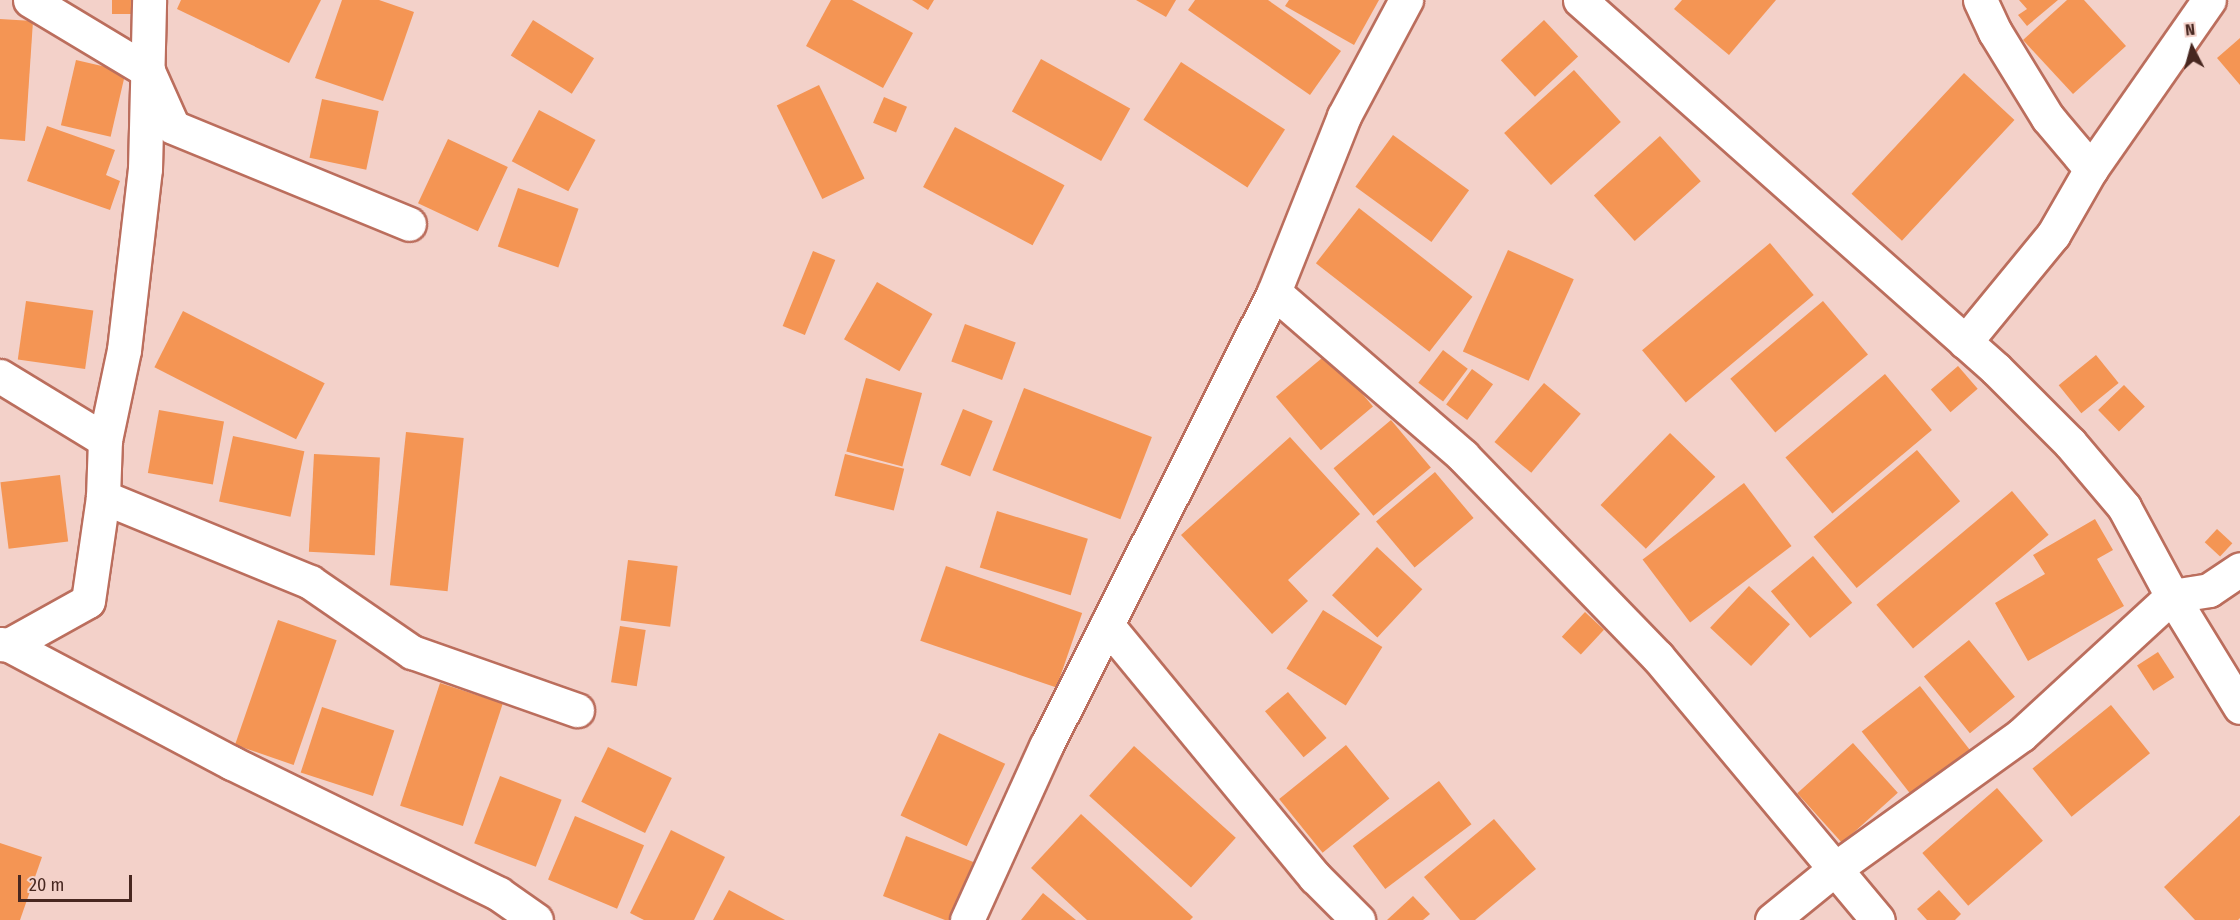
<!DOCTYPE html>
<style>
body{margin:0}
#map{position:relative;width:2240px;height:920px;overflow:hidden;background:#f3d1c9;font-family:"Fira Sans Condensed",sans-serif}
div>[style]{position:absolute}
.building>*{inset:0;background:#f49554;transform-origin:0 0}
.roads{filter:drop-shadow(2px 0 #bb6e5d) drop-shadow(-2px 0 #bb6e5d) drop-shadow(0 2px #bb6e5d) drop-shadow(0 -2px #bb6e5d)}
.minor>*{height:33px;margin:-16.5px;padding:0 16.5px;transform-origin:16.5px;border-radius:16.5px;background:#fff}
span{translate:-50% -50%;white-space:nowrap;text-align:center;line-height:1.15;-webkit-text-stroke:4.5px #f3d1c9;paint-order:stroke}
.north{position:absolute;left:2162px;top:18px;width:60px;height:60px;-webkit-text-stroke:4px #f3d1c9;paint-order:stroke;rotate:354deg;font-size:16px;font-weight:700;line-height:24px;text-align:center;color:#472720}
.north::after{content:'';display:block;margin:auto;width:21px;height:27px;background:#472720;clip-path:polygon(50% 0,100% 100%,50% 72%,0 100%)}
.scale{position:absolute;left:18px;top:875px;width:114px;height:27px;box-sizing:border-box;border:3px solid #472720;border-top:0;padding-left:8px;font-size:18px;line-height:21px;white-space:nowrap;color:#472720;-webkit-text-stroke:4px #f3d1c9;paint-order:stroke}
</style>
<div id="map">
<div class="building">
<div style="left:112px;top:0;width:23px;height:14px"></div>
<div style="clip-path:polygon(181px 0,321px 0,289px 63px,177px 9px)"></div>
<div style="clip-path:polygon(342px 0,379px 0,414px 12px,383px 101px,315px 78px)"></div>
<div style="clip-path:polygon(831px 0,852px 0,913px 33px,883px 88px,806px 46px)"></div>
<div style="clip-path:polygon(912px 0,934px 0,928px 10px)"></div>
<div style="clip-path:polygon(1136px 0,1176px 0,1166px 17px)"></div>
<div style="clip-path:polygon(1195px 0,1268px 0,1341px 51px,1310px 95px,1188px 10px)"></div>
<div style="clip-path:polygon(1289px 0,1379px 0,1354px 45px,1285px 6px)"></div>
<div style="clip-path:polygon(1682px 0,1776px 0,1729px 55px,1674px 9px)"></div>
<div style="clip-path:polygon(2019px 0,2058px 0,2027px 26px,2018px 15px,2027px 9px)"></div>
<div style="clip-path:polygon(2067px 0,2084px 0,2126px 46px,2073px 94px,2023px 40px)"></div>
<div style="clip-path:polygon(0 19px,33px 21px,25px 141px,0 139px)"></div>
<div style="left:533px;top:20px;width:72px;height:42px;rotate:32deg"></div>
<div style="left:1544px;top:20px;width:50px;height:59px;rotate:47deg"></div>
<div style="clip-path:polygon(2240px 38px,2240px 85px,2217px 58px)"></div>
<div style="left:1041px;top:59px;width:102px;height:60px;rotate:29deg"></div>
<div style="left:76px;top:60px;width:51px;height:67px;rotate:13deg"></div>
<div style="left:1181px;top:62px;width:124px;height:69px;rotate:33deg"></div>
<div style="left:1574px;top:70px;width:70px;height:94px;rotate:48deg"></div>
<div style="left:1964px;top:73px;width:69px;height:165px;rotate:43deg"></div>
<div style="left:819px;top:85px;width:104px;height:47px;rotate:64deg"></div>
<div style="left:884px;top:97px;width:25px;height:28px;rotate:23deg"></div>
<div style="left:322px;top:99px;width:58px;height:60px;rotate:12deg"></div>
<div style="left:539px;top:110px;width:64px;height:58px;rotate:28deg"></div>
<div style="clip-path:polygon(47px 126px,115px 150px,106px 175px,120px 181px,110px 210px,27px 181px)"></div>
<div style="left:955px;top:127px;width:124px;height:68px;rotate:28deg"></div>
<div style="left:1393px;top:135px;width:94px;height:64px;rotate:36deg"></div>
<div style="left:1660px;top:136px;width:61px;height:89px;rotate:48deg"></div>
<div style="left:448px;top:139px;width:66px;height:71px;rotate:25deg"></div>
<div style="left:518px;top:188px;width:64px;height:62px;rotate:19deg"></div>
<div style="left:1359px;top:208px;width:144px;height:70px;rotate:38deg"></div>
<div style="left:1770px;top:243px;width:68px;height:167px;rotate:50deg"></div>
<div style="left:1508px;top:250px;width:72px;height:111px;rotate:24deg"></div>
<div style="left:813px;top:251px;width:24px;height:81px;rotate:22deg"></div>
<div style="left:877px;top:282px;width:64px;height:66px;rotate:30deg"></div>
<div style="left:26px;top:301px;width:68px;height:59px;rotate:8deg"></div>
<div style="left:1823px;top:301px;width:70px;height:121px;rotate:50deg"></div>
<div style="left:183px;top:311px;width:159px;height:63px;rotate:27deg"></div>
<div style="left:965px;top:324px;width:54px;height:40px;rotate:20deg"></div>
<div style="left:1443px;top:350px;width:31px;height:41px;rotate:37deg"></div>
<div style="left:1328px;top:353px;width:70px;height:68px;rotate:50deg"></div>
<div style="left:2096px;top:355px;width:36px;height:48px;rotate:51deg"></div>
<div style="left:1958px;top:366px;width:30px;height:36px;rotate:49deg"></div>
<div style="left:1472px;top:369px;width:26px;height:44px;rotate:36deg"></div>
<div style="left:1885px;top:374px;width:73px;height:130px;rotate:50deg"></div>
<div style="left:866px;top:378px;width:58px;height:76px;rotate:15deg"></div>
<div style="left:1544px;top:383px;width:48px;height:77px;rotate:40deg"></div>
<div style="left:2124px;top:385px;width:30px;height:36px;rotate:46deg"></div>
<div style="left:1024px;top:388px;width:137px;height:88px;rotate:21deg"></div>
<div style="left:963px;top:409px;width:32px;height:60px;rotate:22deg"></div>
<div style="left:159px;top:410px;width:66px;height:64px;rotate:10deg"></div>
<div style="left:1391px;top:420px;width:62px;height:75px;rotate:50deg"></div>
<div style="left:406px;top:432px;width:58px;height:154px;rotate:6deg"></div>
<div style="left:1670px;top:433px;width:63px;height:100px;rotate:44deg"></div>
<div style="left:233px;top:436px;width:73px;height:67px;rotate:12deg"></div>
<div style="clip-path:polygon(1290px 437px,1360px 514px,1288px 580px,1308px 601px,1272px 634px,1181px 535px)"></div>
<div style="left:1917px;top:450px;width:67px;height:135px;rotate:50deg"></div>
<div style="left:314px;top:454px;width:66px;height:98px;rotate:3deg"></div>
<div style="left:845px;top:454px;width:61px;height:43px;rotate:14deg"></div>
<div style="left:1435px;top:472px;width:60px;height:77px;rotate:50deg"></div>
<div style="left:60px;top:475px;width:67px;height:60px;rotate:83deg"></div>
<div style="left:1744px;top:483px;width:79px;height:127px;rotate:53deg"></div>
<div style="left:2012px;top:491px;width:57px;height:177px;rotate:50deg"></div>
<div style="left:997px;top:511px;width:95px;height:59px;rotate:17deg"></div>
<div style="clip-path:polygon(2095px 519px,2113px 550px,2097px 559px,2124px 606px,2028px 661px,1995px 603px,2045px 574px,2033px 555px)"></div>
<div style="left:2217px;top:529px;width:21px;height:18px;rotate:43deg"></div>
<div style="left:1377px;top:547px;width:62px;height:66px;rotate:43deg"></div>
<div style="left:1813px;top:556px;width:61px;height:55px;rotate:50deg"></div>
<div style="left:628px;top:560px;width:50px;height:61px;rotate:7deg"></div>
<div style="left:946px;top:566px;width:144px;height:79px;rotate:19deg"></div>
<div style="left:1749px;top:586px;width:56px;height:57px;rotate:43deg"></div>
<div style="left:1323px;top:610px;width:70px;height:69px;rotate:32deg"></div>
<div style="left:1585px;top:612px;width:26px;height:34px;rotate:43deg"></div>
<div style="left:278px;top:620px;width:62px;height:132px;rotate:19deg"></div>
<div style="left:620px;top:626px;width:26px;height:57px;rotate:9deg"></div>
<div style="left:1969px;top:640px;width:73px;height:58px;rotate:51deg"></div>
<div style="left:2158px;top:652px;width:30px;height:25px;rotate:57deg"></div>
<div style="left:440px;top:683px;width:66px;height:129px;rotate:18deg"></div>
<div style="left:1920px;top:686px;width:83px;height:74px;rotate:52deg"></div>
<div style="left:1288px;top:692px;width:60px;height:30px;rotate:50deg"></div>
<div style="left:2111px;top:705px;width:62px;height:101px;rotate:51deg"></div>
<div style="left:322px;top:707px;width:76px;height:69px;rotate:18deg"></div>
<div style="left:939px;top:733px;width:73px;height:91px;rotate:25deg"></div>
<div style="left:1853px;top:743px;width:67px;height:75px;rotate:48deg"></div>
<div style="left:1346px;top:745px;width:69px;height:86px;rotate:51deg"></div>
<div style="left:1134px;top:746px;width:137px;height:67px;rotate:42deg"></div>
<div style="left:608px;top:747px;width:71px;height:61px;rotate:26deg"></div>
<div style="left:500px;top:776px;width:66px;height:72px;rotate:21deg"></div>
<div style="left:1439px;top:781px;width:54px;height:108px;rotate:53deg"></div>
<div style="left:1997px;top:788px;width:70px;height:99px;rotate:49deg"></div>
<div style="clip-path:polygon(1081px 814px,1193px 917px,1190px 920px,1087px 920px,1031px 868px)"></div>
<div style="clip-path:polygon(2240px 815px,2240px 918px,2238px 920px,2195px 920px,2164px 887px)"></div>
<div style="left:575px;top:816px;width:75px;height:69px;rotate:23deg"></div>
<div style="clip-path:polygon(1494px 819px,1536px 869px,1475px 920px,1460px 920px,1424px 877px)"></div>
<div style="clip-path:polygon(671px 830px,725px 857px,694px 920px,644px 920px,630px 913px)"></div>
<div style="clip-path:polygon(906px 836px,976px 863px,953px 920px,945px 920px,883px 896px)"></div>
<div style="clip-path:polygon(0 843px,42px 857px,20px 920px,0 920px)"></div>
<div style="clip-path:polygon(729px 890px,785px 920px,713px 920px)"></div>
<div style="clip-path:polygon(1939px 890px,1961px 914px,1955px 920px,1927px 920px,1917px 909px)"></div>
<div style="clip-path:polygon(1043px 893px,1076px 920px,1021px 920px)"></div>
<div style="clip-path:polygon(1413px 896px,1430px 914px,1423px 920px,1387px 920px)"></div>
</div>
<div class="roads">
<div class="minor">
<div style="left:30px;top:0;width:138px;rotate:31deg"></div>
<div style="left:148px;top:71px;width:61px;rotate:65.9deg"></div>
<div style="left:173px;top:127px;width:255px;rotate:22.3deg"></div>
<div style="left:1580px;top:0;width:556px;rotate:41.57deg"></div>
<div style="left:1996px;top:369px;width:105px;rotate:45deg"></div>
<div style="left:2070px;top:443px;width:84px;rotate:49.8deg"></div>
<div style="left:2124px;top:507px;width:101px;rotate:61.7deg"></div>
<div style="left:2172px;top:596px;width:130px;rotate:58.5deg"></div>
<div style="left:1980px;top:0;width:35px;rotate:65deg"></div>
<div style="left:1995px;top:32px;width:101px;rotate:58.4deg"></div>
<div style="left:2048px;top:118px;width:67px;rotate:49.9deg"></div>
<div style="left:1274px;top:292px;width:250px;rotate:40.9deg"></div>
<div style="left:1463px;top:456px;width:279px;rotate:45.9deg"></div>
<div style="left:1657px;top:656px;width:344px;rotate:50.1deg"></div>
<div style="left:1965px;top:342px;width:139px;rotate:-50.6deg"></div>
<div style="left:2053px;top:235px;width:76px;rotate:-60.1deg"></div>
<div style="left:2091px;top:169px;width:206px;rotate:-55.1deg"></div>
<div style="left:0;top:376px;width:123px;rotate:31.4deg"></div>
<div style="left:103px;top:497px;width:224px;rotate:22.3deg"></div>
<div style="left:310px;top:582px;width:124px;rotate:34.5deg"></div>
<div style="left:412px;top:652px;width:175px;rotate:19.4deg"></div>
<div style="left:1107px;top:625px;width:327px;rotate:50.5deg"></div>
<div style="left:1315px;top:877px;width:61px;rotate:45deg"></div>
<div style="left:0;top:644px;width:9px;rotate:6deg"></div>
<div style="left:9px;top:645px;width:90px;rotate:-29.1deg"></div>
<div style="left:88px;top:601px;width:105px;rotate:-81.8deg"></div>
<div style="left:103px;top:497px;width:57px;rotate:-88deg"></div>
<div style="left:105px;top:440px;width:92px;rotate:-78.1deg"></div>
<div style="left:124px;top:350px;width:182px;rotate:-83.4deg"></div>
<div style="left:145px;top:169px;width:169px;rotate:-88.6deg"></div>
<div style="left:9px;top:645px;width:252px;rotate:27.9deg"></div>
<div style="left:232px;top:763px;width:297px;rotate:26.1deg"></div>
<div style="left:499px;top:894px;width:45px;rotate:35.1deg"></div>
<div style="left:967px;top:920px;width:191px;rotate:-65.6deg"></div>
<div style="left:1046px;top:746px;width:508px;rotate:-63.33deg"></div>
<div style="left:1274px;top:292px;width:189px;rotate:-68.3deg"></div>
<div style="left:1344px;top:116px;width:132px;rotate:-61.9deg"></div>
<div style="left:1772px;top:920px;width:82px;rotate:-39.1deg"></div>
<div style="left:1836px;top:868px;width:228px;rotate:-35.7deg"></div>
<div style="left:2021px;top:735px;width:205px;rotate:-42.6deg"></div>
<div style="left:2172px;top:596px;width:37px;rotate:-9deg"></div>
<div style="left:2209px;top:590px;width:37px;rotate:-34deg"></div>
</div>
</div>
<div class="north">N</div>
<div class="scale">20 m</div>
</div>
